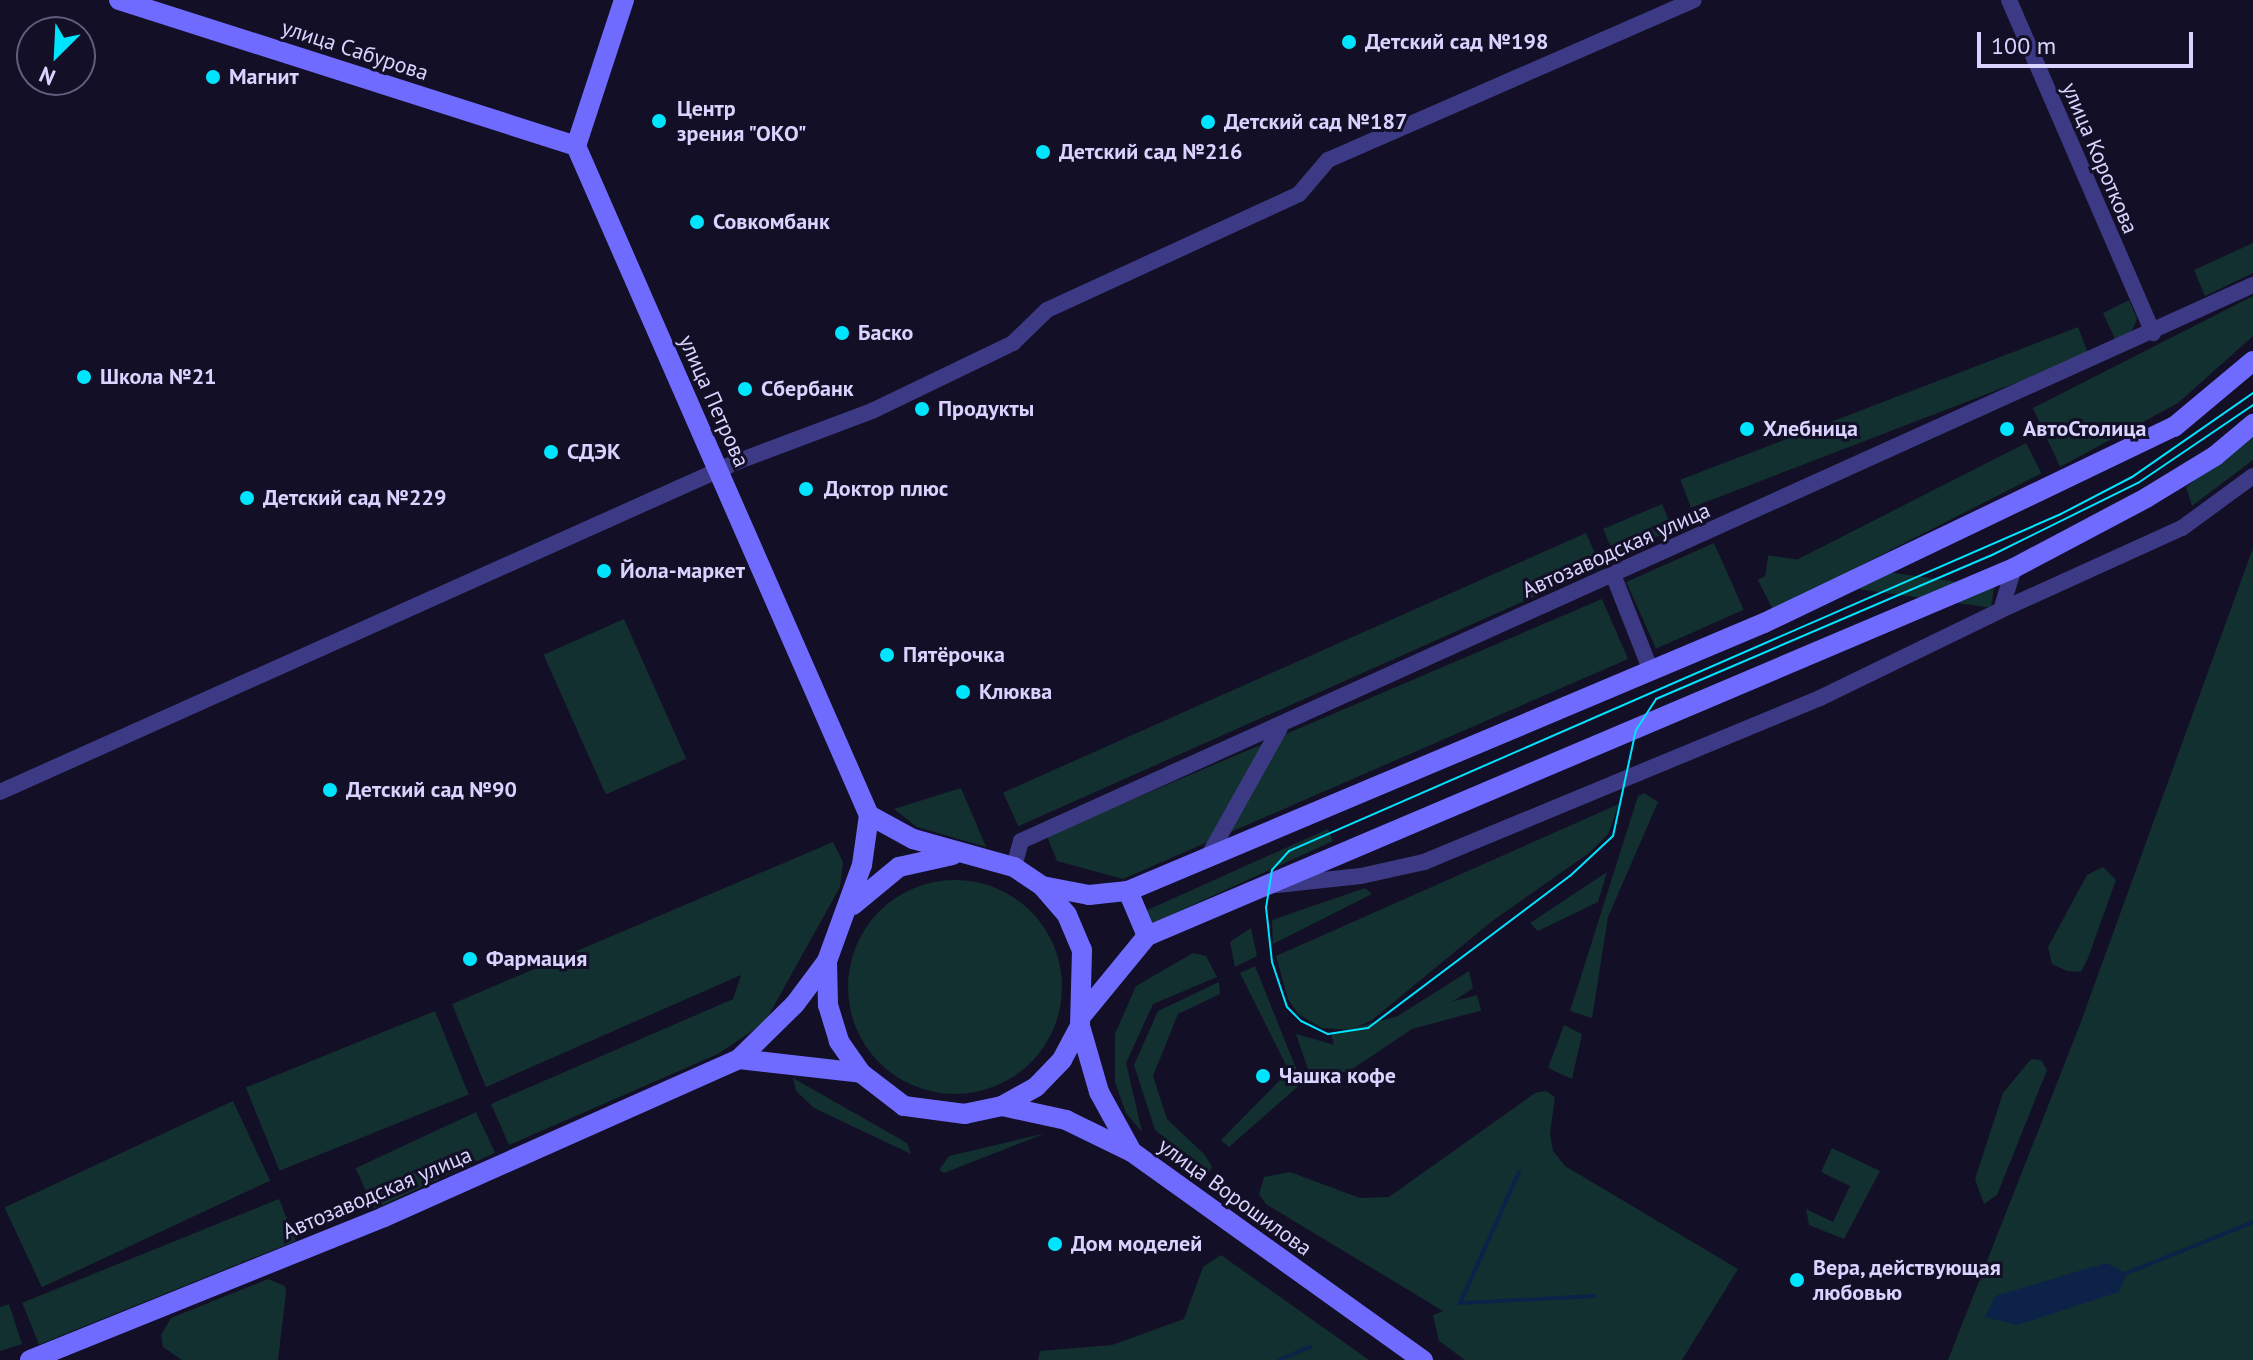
<!DOCTYPE html>
<meta charset="utf-8">
<style>
body{margin:0}
#map{position:relative;width:2253px;height:1360px;overflow:hidden;background:#130f26;font-family:"PT Sans",sans-serif}
div>[style]{position:absolute}
.green>*{inset:0;background:#12302f;transform-origin:0 0}
.round{border-radius:50%}
.water>*{inset:0;background:#0c2248}
.stream>*{height:4px;margin:-2px;padding:0 2px;transform-origin:2px;border-radius:2px;background:#0c2248}
.street>*{height:16px;margin:-8px;padding:0 8px;transform-origin:8px;border-radius:8px;background:#3d3a85}
.secondary>*{height:20px;margin:-10px;padding:0 10px;transform-origin:10px;border-radius:10px;background:#6f6bff}
.tram>*{height:2px;margin:-1px;padding:0 1px;transform-origin:1px;border-radius:1px;background:#00e5ff}
.dots>*{width:22px;height:22px;translate:-50% -50%;box-sizing:border-box;border:4px solid #130f26;border-radius:50%}
span{translate:-50% -50%;white-space:nowrap;text-align:center;line-height:1.15;-webkit-text-stroke:6px #130f26;paint-order:stroke}
.poi-label{font-size:22px;color:#d9d4ff;font-weight:700}
.left{translate:0 -50%;text-align:left}
.street-label{font-size:22px;color:#d9d4ff}
.north{position:absolute;left:16px;top:16px;width:80px;height:80px;box-sizing:border-box;background:#130f26;border:2px solid #625e7d;border-radius:50%;rotate:204deg;font-size:22px;font-weight:700;line-height:32px;text-align:center;color:#d9d4ff}
.north::after{content:'';display:block;margin:auto;width:28px;height:36px;background:#00e5ff;clip-path:polygon(50% 0,100% 100%,50% 72%,0 100%)}
.scale{position:absolute;left:1977px;top:32px;width:216px;height:36px;box-sizing:border-box;border:4px solid #d9d4ff;border-top:0;padding-left:10px;font-size:24px;line-height:28px;white-space:nowrap;color:#d9d4ff;-webkit-text-stroke:6px #130f26;paint-order:stroke}
</style>
<div id="map">
<div class="green">
<div style="clip-path:polygon(2253px 243px,2253px 273px,2205px 296px,2194px 270px)"></div>
<div style="clip-path:polygon(2253px 296px,2253px 336px,2178px 403px,2060px 467px,2033px 408px)"></div>
<div style="clip-path:polygon(2129px 300px,2137px 319px,2132px 331px,2116px 341px,2103px 313px)"></div>
<div style="left:2078px;top:327px;width:30px;height:426px;rotate:69deg"></div>
<div style="clip-path:polygon(2253px 437px,2253px 460px,2192px 506px,2186px 487px)"></div>
<div style="left:2026px;top:443px;width:34px;height:301px;rotate:63deg"></div>
<div style="left:1662px;top:504px;width:28px;height:64px;rotate:67deg"></div>
<div style="left:1586px;top:533px;width:37px;height:638px;rotate:66deg"></div>
<div style="left:1714px;top:543px;width:73px;height:96px;rotate:66deg"></div>
<div style="clip-path:polygon(2253px 548px,2253px 1360px,1948px 1360px,2079px 1027px)"></div>
<div style="left:1994px;top:587px;width:21px;height:228px;rotate:98deg"></div>
<div style="clip-path:polygon(1602px 599px,1628px 659px,1123px 879px,1057px 861px,1047px 836px)"></div>
<div style="left:624px;top:619px;width:153px;height:88px;rotate:66deg"></div>
<div style="clip-path:polygon(961px 788px,986px 847px,917px 827px,894px 809px)"></div>
<div style="clip-path:polygon(1644px 793px,1658px 802px,1608px 917px,1592px 1018px,1570px 1011px,1638px 796px)"></div>
<div style="clip-path:polygon(1619px 804px,1608px 834px,1589px 853px,1491px 922px,1372px 1020px,1350px 1030px,1322px 1028px,1298px 1014px,1288px 999px,1276px 956px)"></div>
<div style="clip-path:polygon(1328px 829px,1333px 841px,1153px 923px,1145px 920px,1145px 911px)"></div>
<div style="clip-path:polygon(833px 842px,843px 862px,840px 887px,765px 1022px,718px 1054px,509px 1145px,491px 1104px,733px 999px,741px 975px,486px 1087px,452px 1004px)"></div>
<div style="clip-path:polygon(2103px 867px,2116px 880px,2088px 958px,2081px 972px,2067px 971px,2052px 964px,2048px 947px,2087px 875px)"></div>
<div style="clip-path:polygon(1607px 872px,1598px 902px,1538px 931px,1530px 923px)"></div>
<div class="round" style="left:848px;top:880px;width:214px;height:214px"></div>
<div style="clip-path:polygon(1365px 888px,1372px 894px,1273px 944px,1272px 920px)"></div>
<div style="clip-path:polygon(1251px 928px,1257px 956px,1235px 967px,1230px 942px)"></div>
<div style="clip-path:polygon(1193px 953px,1206px 956px,1217px 977px,1153px 1004px,1126px 1063px,1142px 1132px,1126px 1113px,1115px 1082px,1115px 1034px,1136px 986px)"></div>
<div style="clip-path:polygon(1255px 966px,1302px 1083px,1229px 1147px,1221px 1140px,1289px 1071px,1240px 973px)"></div>
<div style="clip-path:polygon(1469px 971px,1473px 988px,1351px 1070px,1312px 1081px,1296px 1034px,1335px 1045px,1355px 1043px)"></div>
<div style="clip-path:polygon(1219px 982px,1220px 994px,1178px 1014px,1153px 1076px,1167px 1119px,1205px 1155px,1212px 1167px,1209px 1172px,1155px 1130px,1134px 1065px,1158px 1011px)"></div>
<div style="left:1477px;top:995px;width:16px;height:151px;rotate:75deg"></div>
<div style="left:435px;top:1011px;width:90px;height:204px;rotate:68deg"></div>
<div style="clip-path:polygon(1564px 1025px,1582px 1034px,1572px 1079px,1548px 1068px)"></div>
<div style="clip-path:polygon(2031px 1059px,2041px 1060px,2047px 1070px,1997px 1195px,1984px 1204px,1975px 1179px,2003px 1093px)"></div>
<div style="clip-path:polygon(793px 1078px,907px 1143px,911px 1154px,814px 1108px,796px 1091px)"></div>
<div style="clip-path:polygon(1546px 1091px,1555px 1097px,1550px 1134px,1553px 1151px,1565px 1166px,1738px 1269px,1682px 1360px,1465px 1360px,1439px 1341px,1433px 1315px,1443px 1311px,1266px 1204px,1259px 1194px,1264px 1177px,1290px 1172px,1360px 1198px,1389px 1197px,1535px 1093px)"></div>
<div style="left:233px;top:1101px;width:88px;height:252px;rotate:65deg"></div>
<div style="left:476px;top:1112px;width:45px;height:133px;rotate:65deg"></div>
<div style="clip-path:polygon(1046px 1133px,944px 1173px,939px 1170px,949px 1156px)"></div>
<div style="clip-path:polygon(1832px 1148px,1880px 1171px,1844px 1239px,1809px 1225px,1806px 1209px,1833px 1222px,1850px 1186px,1821px 1172px)"></div>
<div style="left:279px;top:1199px;width:45px;height:277px;rotate:68deg"></div>
<div style="clip-path:polygon(1221px 1255px,1369px 1360px,1038px 1360px,1040px 1351px,1112px 1345px,1184px 1319px,1203px 1267px)"></div>
<div style="clip-path:polygon(268px 1279px,285px 1286px,286px 1293px,278px 1360px,182px 1360px,163px 1347px,161px 1335px,171px 1318px)"></div>
<div style="clip-path:polygon(9px 1304px,22px 1344px,0 1351px,0 1307px)"></div>
</div>
<div class="water">
<div style="clip-path:polygon(2106px 1263px,2127px 1273px,2119px 1292px,2017px 1325px,1985px 1317px,1995px 1296px)"></div>
</div>
<div class="stream">
<div style="left:1519px;top:1172px;width:144px;rotate:114.2deg"></div>
<div style="left:1460px;top:1303px;width:135px;rotate:-3deg"></div>
<div style="left:2127px;top:1273px;width:136px;rotate:-22deg"></div>
<div style="left:1279px;top:1360px;width:34px;rotate:-23deg"></div>
</div>
<div class="street">
<div style="left:2009px;top:0;width:363px;rotate:66.6deg"></div>
<div style="left:1614px;top:577px;width:101px;rotate:68.5deg"></div>
<div style="left:2001px;top:610px;width:199px;rotate:-24.4deg"></div>
<div style="left:2182px;top:528px;width:88px;rotate:-36.2deg"></div>
<div style="left:0;top:792px;width:810px;rotate:-24.13deg"></div>
<div style="left:739px;top:461px;width:142px;rotate:-20.6deg"></div>
<div style="left:872px;top:411px;width:157px;rotate:-25.7deg"></div>
<div style="left:1013px;top:343px;width:47px;rotate:-44.1deg"></div>
<div style="left:1047px;top:310px;width:277px;rotate:-24.7deg"></div>
<div style="left:1299px;top:194px;width:45px;rotate:-49.5deg"></div>
<div style="left:1328px;top:160px;width:399px;rotate:-23.6deg"></div>
<div style="left:1209px;top:855px;width:145px;rotate:-60.8deg"></div>
<div style="left:1014px;top:867px;width:27px;rotate:-75deg"></div>
<div style="left:1021px;top:841px;width:1352px;rotate:-24.29deg"></div>
<div style="left:1277px;top:885px;width:84px;rotate:-6.1deg"></div>
<div style="left:1361px;top:876px;width:65px;rotate:-12.5deg"></div>
<div style="left:1424px;top:862px;width:429px;rotate:-22.5deg"></div>
<div style="left:1820px;top:698px;width:201px;rotate:-25.9deg"></div>
<div style="left:2001px;top:610px;width:44px;rotate:-72.8deg"></div>
</div>
<div class="secondary">
<div style="left:119px;top:0;width:480px;rotate:17.7deg"></div>
<div style="left:624px;top:0;width:154px;rotate:108.2deg"></div>
<div style="left:576px;top:146px;width:730px;rotate:66.35deg"></div>
<div style="left:869px;top:815px;width:50px;rotate:28.6deg"></div>
<div style="left:913px;top:839px;width:105px;rotate:15.5deg"></div>
<div style="left:1014px;top:867px;width:34px;rotate:34deg"></div>
<div style="left:1042px;top:886px;width:38px;rotate:49deg"></div>
<div style="left:1067px;top:915px;width:38px;rotate:67deg"></div>
<div style="left:1082px;top:950px;width:76px;rotate:91.5deg"></div>
<div style="left:1080px;top:1026px;width:38px;rotate:118deg"></div>
<div style="left:1062px;top:1060px;width:37px;rotate:134deg"></div>
<div style="left:1036px;top:1087px;width:39px;rotate:151deg"></div>
<div style="left:1002px;top:1106px;width:38px;rotate:168deg"></div>
<div style="left:965px;top:1114px;width:62px;rotate:-172.5deg"></div>
<div style="left:904px;top:1106px;width:54px;rotate:-142.5deg"></div>
<div style="left:861px;top:1073px;width:39px;rotate:-125deg"></div>
<div style="left:839px;top:1041px;width:38px;rotate:-107deg"></div>
<div style="left:828px;top:1005px;width:44px;rotate:-91.3deg"></div>
<div style="left:827px;top:961px;width:102px;rotate:-70deg"></div>
<div style="left:862px;top:865px;width:50px;rotate:-82deg"></div>
<div style="left:1042px;top:886px;width:48px;rotate:10.8deg"></div>
<div style="left:1089px;top:895px;width:39px;rotate:-6deg"></div>
<div style="left:1128px;top:891px;width:690px;rotate:-22.85deg"></div>
<div style="left:1764px;top:623px;width:454px;rotate:-25.6deg"></div>
<div style="left:2174px;top:427px;width:103px;rotate:-39.9deg"></div>
<div style="left:1128px;top:891px;width:49px;rotate:67.1deg"></div>
<div style="left:853px;top:905px;width:60px;rotate:-39.6deg"></div>
<div style="left:899px;top:867px;width:55px;rotate:-12.5deg"></div>
<div style="left:1083px;top:1014px;width:101px;rotate:-50.6deg"></div>
<div style="left:1147px;top:936px;width:942px;rotate:-23deg"></div>
<div style="left:2014px;top:568px;width:149px;rotate:-27.9deg"></div>
<div style="left:2146px;top:498px;width:81px;rotate:-31.3deg"></div>
<div style="left:2215px;top:456px;width:50px;rotate:-40.1deg"></div>
<div style="left:1080px;top:1026px;width:69px;rotate:73.9deg"></div>
<div style="left:1099px;top:1092px;width:68px;rotate:61.2deg"></div>
<div style="left:1132px;top:1152px;width:358px;rotate:35.6deg"></div>
<div style="left:739px;top:1059px;width:123px;rotate:6.5deg"></div>
<div style="left:1002px;top:1106px;width:66px;rotate:12.3deg"></div>
<div style="left:1066px;top:1120px;width:73px;rotate:25.9deg"></div>
<div style="left:30px;top:1360px;width:382px;rotate:-22deg"></div>
<div style="left:384px;top:1217px;width:389px;rotate:-24deg"></div>
<div style="left:739px;top:1059px;width:78px;rotate:-44.5deg"></div>
<div style="left:795px;top:1004px;width:54px;rotate:-53.3deg"></div>
</div>
<div class="tram">
<div style="left:2253px;top:393px;width:147px;rotate:145.2deg"></div>
<div style="left:2132px;top:477px;width:80px;rotate:152.5deg"></div>
<div style="left:2061px;top:514px;width:842px;rotate:156.42deg"></div>
<div style="left:1289px;top:851px;width:25px;rotate:132deg"></div>
<div style="left:1272px;top:870px;width:37px;rotate:99deg"></div>
<div style="left:1266px;top:907px;width:55px;rotate:83.8deg"></div>
<div style="left:1272px;top:962px;width:47px;rotate:71.6deg"></div>
<div style="left:1287px;top:1007px;width:20px;rotate:45deg"></div>
<div style="left:1301px;top:1021px;width:30px;rotate:26deg"></div>
<div style="left:1328px;top:1034px;width:40px;rotate:-8.5deg"></div>
<div style="left:1368px;top:1028px;width:253px;rotate:-37deg"></div>
<div style="left:1570px;top:876px;width:59px;rotate:-42.9deg"></div>
<div style="left:1613px;top:836px;width:108px;rotate:-77.8deg"></div>
<div style="left:1636px;top:730px;width:37px;rotate:-57deg"></div>
<div style="left:1656px;top:699px;width:363px;rotate:-23.2deg"></div>
<div style="left:1990px;top:556px;width:165px;rotate:-26.3deg"></div>
<div style="left:2138px;top:483px;width:139px;rotate:-34.1deg"></div>
</div>
<div class="dots">
<div style="left:1349px;top:42px;background:#00e5ff"></div>
<div style="left:213px;top:77px;background:#00e5ff"></div>
<div style="left:659px;top:121px;background:#00e5ff"></div>
<div style="left:1208px;top:122px;background:#00e5ff"></div>
<div style="left:1043px;top:152px;background:#00e5ff"></div>
<div style="left:697px;top:222px;background:#00e5ff"></div>
<div style="left:842px;top:333px;background:#00e5ff"></div>
<div style="left:84px;top:377px;background:#00e5ff"></div>
<div style="left:745px;top:389px;background:#00e5ff"></div>
<div style="left:922px;top:409px;background:#00e5ff"></div>
<div style="left:1747px;top:429px;background:#00e5ff"></div>
<div style="left:2007px;top:429px;background:#00e5ff"></div>
<div style="left:551px;top:452px;background:#00e5ff"></div>
<div style="left:806px;top:489px;background:#00e5ff"></div>
<div style="left:247px;top:498px;background:#00e5ff"></div>
<div style="left:604px;top:571px;background:#00e5ff"></div>
<div style="left:887px;top:655px;background:#00e5ff"></div>
<div style="left:963px;top:692px;background:#00e5ff"></div>
<div style="left:330px;top:790px;background:#00e5ff"></div>
<div style="left:470px;top:959px;background:#00e5ff"></div>
<div style="left:1263px;top:1076px;background:#00e5ff"></div>
<div style="left:1055px;top:1244px;background:#00e5ff"></div>
<div style="left:1797px;top:1280px;background:#00e5ff"></div>
</div>
<div class="poi-label">
<span class="left" style="left:1365px;top:42px">Детский сад №198</span>
<span class="left" style="left:229px;top:77px">Магнит</span>
<span class="left" style="left:677px;top:121px">Центр<br>зрения "ОКО"</span>
<span class="left" style="left:1224px;top:122px">Детский сад №187</span>
<span class="left" style="left:1059px;top:152px">Детский сад №216</span>
<span class="left" style="left:713px;top:222px">Совкомбанк</span>
<span class="left" style="left:858px;top:333px">Баско</span>
<span class="left" style="left:100px;top:377px">Школа №21</span>
<span class="left" style="left:761px;top:389px">Сбербанк</span>
<span class="left" style="left:938px;top:409px">Продукты</span>
<span class="left" style="left:1763px;top:429px">Хлебница</span>
<span class="left" style="left:2023px;top:429px">АвтоСтолица</span>
<span class="left" style="left:567px;top:452px">СДЭК</span>
<span class="left" style="left:824px;top:489px">Доктор плюс</span>
<span class="left" style="left:263px;top:498px">Детский сад №229</span>
<span class="left" style="left:620px;top:571px">Йола-маркет</span>
<span class="left" style="left:903px;top:655px">Пятёрочка</span>
<span class="left" style="left:979px;top:692px">Клюква</span>
<span class="left" style="left:346px;top:790px">Детский сад №90</span>
<span class="left" style="left:486px;top:959px">Фармация</span>
<span class="left" style="left:1279px;top:1076px">Чашка кофе</span>
<span class="left" style="left:1071px;top:1244px">Дом моделей</span>
<span class="left" style="left:1813px;top:1280px">Вера, действующая<br>любовью</span>
</div>
<div class="street-label">
<span style="left:355px;top:50px;rotate:18deg">улица Сабурова</span>
<span style="left:2100px;top:158px;rotate:67deg">улица Короткова</span>
<span style="left:714px;top:401px;rotate:66deg">улица Петрова</span>
<span style="left:1616px;top:550px;rotate:-24deg">Автозаводская улица</span>
<span style="left:377px;top:1193px;rotate:-23deg">Автозаводская улица</span>
<span style="left:1235px;top:1197px;rotate:36deg">улица Ворошилова</span>
</div>
<div class="north">N</div>
<div class="scale">100 m</div>
</div>
